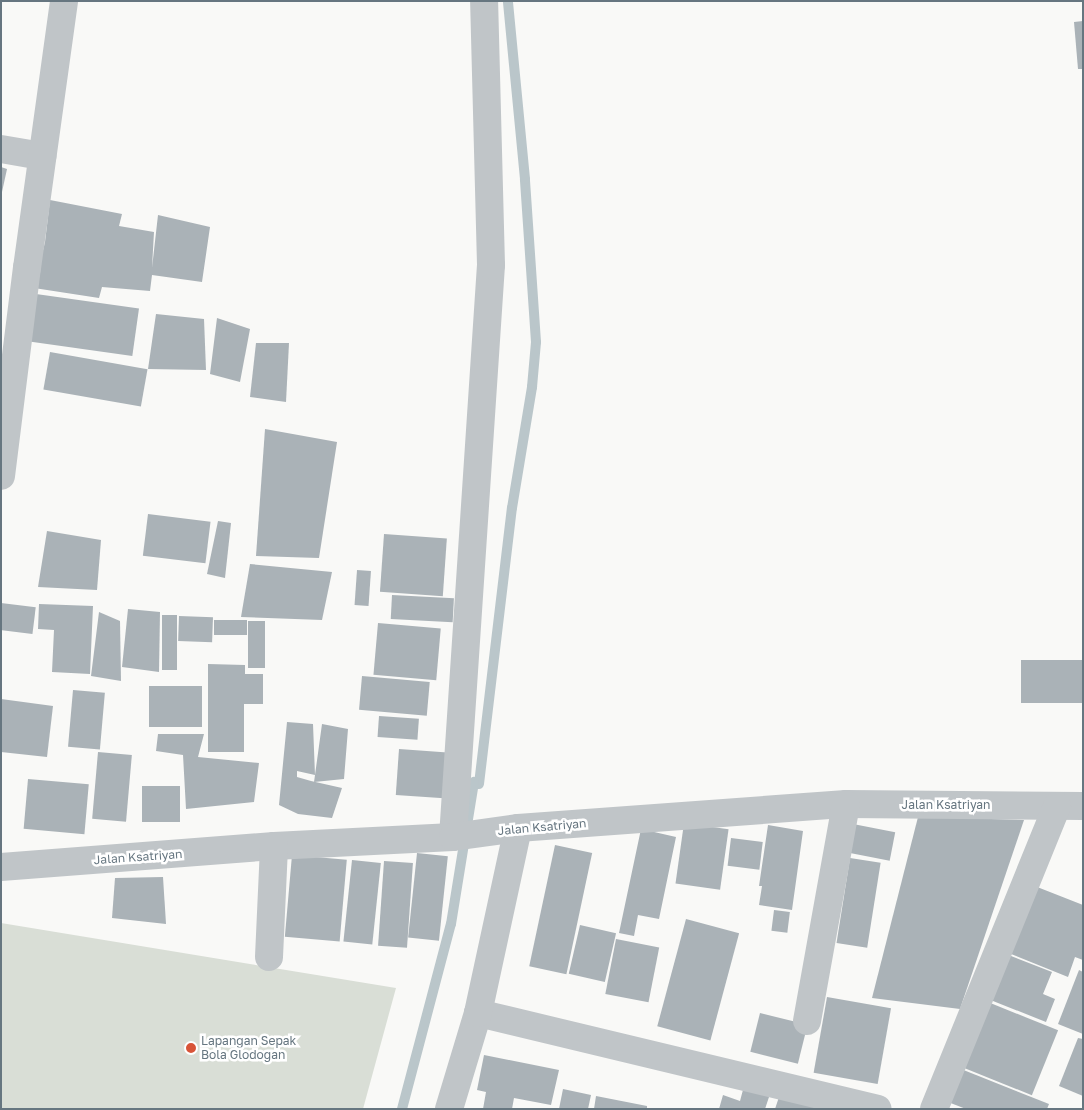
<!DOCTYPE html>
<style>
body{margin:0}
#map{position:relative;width:1084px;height:1110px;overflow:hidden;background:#f9f9f7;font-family:"Golos Text",sans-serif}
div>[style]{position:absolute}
.green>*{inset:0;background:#d9ded6}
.stream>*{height:10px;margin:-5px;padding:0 5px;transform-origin:5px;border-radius:5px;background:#bac6ca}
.building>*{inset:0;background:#aab2b7;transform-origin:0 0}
.minor>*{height:28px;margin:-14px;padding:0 14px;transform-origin:14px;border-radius:14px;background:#c0c5c8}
.dots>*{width:14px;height:14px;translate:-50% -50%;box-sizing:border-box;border:2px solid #fff;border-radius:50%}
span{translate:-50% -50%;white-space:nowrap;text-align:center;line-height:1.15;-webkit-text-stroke:5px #fff;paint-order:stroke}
.street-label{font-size:12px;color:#667680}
.poi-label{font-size:12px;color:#667680}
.left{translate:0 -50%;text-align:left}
.frame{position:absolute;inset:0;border:2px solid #667680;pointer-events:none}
</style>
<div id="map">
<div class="green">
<div style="clip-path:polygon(1px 923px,396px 988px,363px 1109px,1px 1109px)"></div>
</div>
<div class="stream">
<div style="left:479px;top:784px;width:278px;rotate:-83.2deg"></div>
<div style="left:512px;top:508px;width:123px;rotate:-80.6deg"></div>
<div style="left:532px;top:387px;width:45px;rotate:-84.9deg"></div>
<div style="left:536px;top:342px;width:163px;rotate:-93.9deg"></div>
<div style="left:525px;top:179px;width:179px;rotate:-95.5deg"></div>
<div style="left:402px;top:1109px;width:191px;rotate:-75.2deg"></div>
<div style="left:451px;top:924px;width:144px;rotate:-80.8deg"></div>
</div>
<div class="building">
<div style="clip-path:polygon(1083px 21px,1083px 69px,1078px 69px,1074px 22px)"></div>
<div style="clip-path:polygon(1px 167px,7px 169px,2px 192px,1px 192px)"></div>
<div style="clip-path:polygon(50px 200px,122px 214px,119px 226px,154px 232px,152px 268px,158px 215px,210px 227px,202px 282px,152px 275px,150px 291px,102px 287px,99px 298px,34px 288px,45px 242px)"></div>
<div style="left:36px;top:294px;width:104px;height:48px;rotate:8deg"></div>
<div style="clip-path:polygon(156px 314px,204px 319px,206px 370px,148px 369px)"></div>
<div style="clip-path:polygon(217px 318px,250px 329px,240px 382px,210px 374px)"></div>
<div style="clip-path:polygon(256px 343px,289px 343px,286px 402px,250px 397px)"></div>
<div style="left:50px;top:352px;width:99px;height:38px;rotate:10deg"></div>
<div style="clip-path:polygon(265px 429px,337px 442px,319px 558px,256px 556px)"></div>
<div style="left:148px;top:514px;width:63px;height:42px;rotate:7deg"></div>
<div style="clip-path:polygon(218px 521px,231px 523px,225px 578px,207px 574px)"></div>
<div style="clip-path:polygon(47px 531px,101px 540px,97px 590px,38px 587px)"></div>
<div style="left:384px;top:534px;width:63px;height:58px;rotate:4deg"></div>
<div style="clip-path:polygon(250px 564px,332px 572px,322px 620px,241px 617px)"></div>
<div style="left:357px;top:570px;width:14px;height:35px;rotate:4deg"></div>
<div style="left:392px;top:595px;width:62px;height:24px;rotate:3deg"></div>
<div style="left:1px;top:603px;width:35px;height:27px;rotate:7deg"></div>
<div style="clip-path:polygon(39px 604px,93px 606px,90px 674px,52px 672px,54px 630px,38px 629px)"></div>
<div style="clip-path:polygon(128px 609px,160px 612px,159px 672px,122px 667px)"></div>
<div style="clip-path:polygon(99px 612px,120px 621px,121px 681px,91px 676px)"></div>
<div style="left:162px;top:615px;width:15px;height:55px"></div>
<div style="left:179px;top:616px;width:34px;height:25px;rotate:2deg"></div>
<div style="left:214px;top:620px;width:33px;height:15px"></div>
<div style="left:248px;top:621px;width:17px;height:47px"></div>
<div style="left:378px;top:623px;width:63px;height:52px;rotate:5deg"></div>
<div style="left:1083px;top:660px;width:43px;height:62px;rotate:90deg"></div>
<div style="clip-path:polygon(208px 664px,245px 665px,245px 674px,263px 674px,263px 704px,244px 704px,244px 752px,208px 752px)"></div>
<div style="left:362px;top:676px;width:68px;height:34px;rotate:5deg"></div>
<div style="left:149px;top:686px;width:53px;height:41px"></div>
<div style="left:73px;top:690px;width:32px;height:57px;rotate:5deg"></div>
<div style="clip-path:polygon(1px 699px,53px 706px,47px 757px,1px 752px)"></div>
<div style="left:379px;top:716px;width:40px;height:21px;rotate:4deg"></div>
<div style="clip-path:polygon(287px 722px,313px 724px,315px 775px,322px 724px,348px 729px,344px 779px,314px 782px,315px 775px,297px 771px,297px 777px,311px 781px,342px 788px,332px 818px,298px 814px,279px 805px)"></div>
<div style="clip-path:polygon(158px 734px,204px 734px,198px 757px,259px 763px,254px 802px,186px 809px,183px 755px,156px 751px)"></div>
<div style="left:399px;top:749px;width:52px;height:46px;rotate:4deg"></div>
<div style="left:98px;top:752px;width:34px;height:67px;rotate:5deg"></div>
<div style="left:28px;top:779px;width:61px;height:50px;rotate:5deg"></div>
<div style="left:142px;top:786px;width:38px;height:36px"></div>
<div style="clip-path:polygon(918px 817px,1024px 820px,960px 1009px,872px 998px)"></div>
<div style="left:684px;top:823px;width:45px;height:61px;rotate:8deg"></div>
<div style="left:853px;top:824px;width:43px;height:29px;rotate:11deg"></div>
<div style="clip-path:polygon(768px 825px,803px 831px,792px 910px,759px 905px,762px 886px,759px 886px)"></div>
<div style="clip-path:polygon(641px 829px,676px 837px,659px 919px,638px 915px,634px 936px,619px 933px)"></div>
<div style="left:731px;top:838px;width:32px;height:28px;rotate:7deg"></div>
<div style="left:555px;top:845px;width:38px;height:124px;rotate:12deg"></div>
<div style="left:417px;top:853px;width:31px;height:85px;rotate:6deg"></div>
<div style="left:292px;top:855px;width:55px;height:82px;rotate:5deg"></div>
<div style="left:850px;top:858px;width:31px;height:86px;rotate:9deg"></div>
<div style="left:352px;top:860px;width:29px;height:82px;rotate:6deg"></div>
<div style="left:384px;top:861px;width:29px;height:85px;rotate:4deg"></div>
<div style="clip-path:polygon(163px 877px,166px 924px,112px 918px,115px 878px)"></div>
<div style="clip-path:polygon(1027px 883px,1083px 905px,1083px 960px,1075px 957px,1068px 977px,1001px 950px)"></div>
<div style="left:774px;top:910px;width:16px;height:21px;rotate:7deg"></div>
<div style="left:686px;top:919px;width:55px;height:111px;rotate:15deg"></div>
<div style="left:580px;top:925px;width:37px;height:50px;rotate:13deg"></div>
<div style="left:616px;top:939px;width:44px;height:56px;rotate:11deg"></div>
<div style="clip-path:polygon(1001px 952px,1052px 972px,1043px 994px,1055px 999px,1046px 1022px,983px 997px)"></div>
<div style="clip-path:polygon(1079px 970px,1083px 972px,1083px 1034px,1058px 1024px)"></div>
<div style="left:827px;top:997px;width:65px;height:77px;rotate:10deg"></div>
<div style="left:983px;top:1000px;width:81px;height:70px;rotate:22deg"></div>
<div style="left:760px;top:1013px;width:49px;height:40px;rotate:14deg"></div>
<div style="clip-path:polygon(1078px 1038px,1083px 1039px,1083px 1096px,1059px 1086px)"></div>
<div style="clip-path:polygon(484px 1055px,559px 1070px,551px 1105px,514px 1098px,512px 1109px,483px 1109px,486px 1092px,477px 1090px)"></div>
<div style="clip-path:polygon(961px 1069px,1049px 1104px,1047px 1109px,966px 1109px,948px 1102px)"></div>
<div style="clip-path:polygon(744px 1086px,770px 1094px,765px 1109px,719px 1109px,723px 1095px,740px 1101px)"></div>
<div style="clip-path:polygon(563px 1089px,591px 1095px,588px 1109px,559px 1109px)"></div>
<div style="clip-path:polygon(780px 1094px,827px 1109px,775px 1109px)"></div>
<div style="clip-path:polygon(596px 1096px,647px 1106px,647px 1109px,594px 1109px)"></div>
</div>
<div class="minor">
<div style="left:1px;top:149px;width:42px;rotate:9.7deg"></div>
<div style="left:1px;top:476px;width:210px;rotate:-82.9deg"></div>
<div style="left:27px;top:268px;width:270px;rotate:-82.1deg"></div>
<div style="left:453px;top:837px;width:573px;rotate:-86.2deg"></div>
<div style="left:491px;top:265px;width:264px;rotate:-91.5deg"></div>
<div style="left:1px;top:867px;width:274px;rotate:-4.4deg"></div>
<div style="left:274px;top:846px;width:179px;rotate:-2.9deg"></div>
<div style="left:453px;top:837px;width:66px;rotate:-7.9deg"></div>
<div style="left:518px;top:828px;width:329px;rotate:-4.2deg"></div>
<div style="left:846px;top:804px;width:237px;rotate:0.5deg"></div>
<div style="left:269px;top:957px;width:111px;rotate:-87.4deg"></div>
<div style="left:478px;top:1013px;width:411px;rotate:13.5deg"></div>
<div style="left:807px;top:1021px;width:220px;rotate:-79.8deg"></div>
<div style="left:449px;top:1109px;width:100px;rotate:-73.2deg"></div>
<div style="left:478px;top:1013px;width:189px;rotate:-77.8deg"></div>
<div style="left:934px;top:1109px;width:327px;rotate:-67.9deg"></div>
</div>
<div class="dots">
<div style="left:191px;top:1048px;background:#d85438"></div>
</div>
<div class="street-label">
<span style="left:946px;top:805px">Jalan Ksatriyan</span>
<span style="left:542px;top:827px;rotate:-5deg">Jalan Ksatriyan</span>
<span style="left:138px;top:857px;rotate:-4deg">Jalan Ksatriyan</span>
</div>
<div class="poi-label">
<span class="left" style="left:201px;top:1048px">Lapangan Sepak<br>Bola Glodogan</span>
</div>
<div class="frame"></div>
</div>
